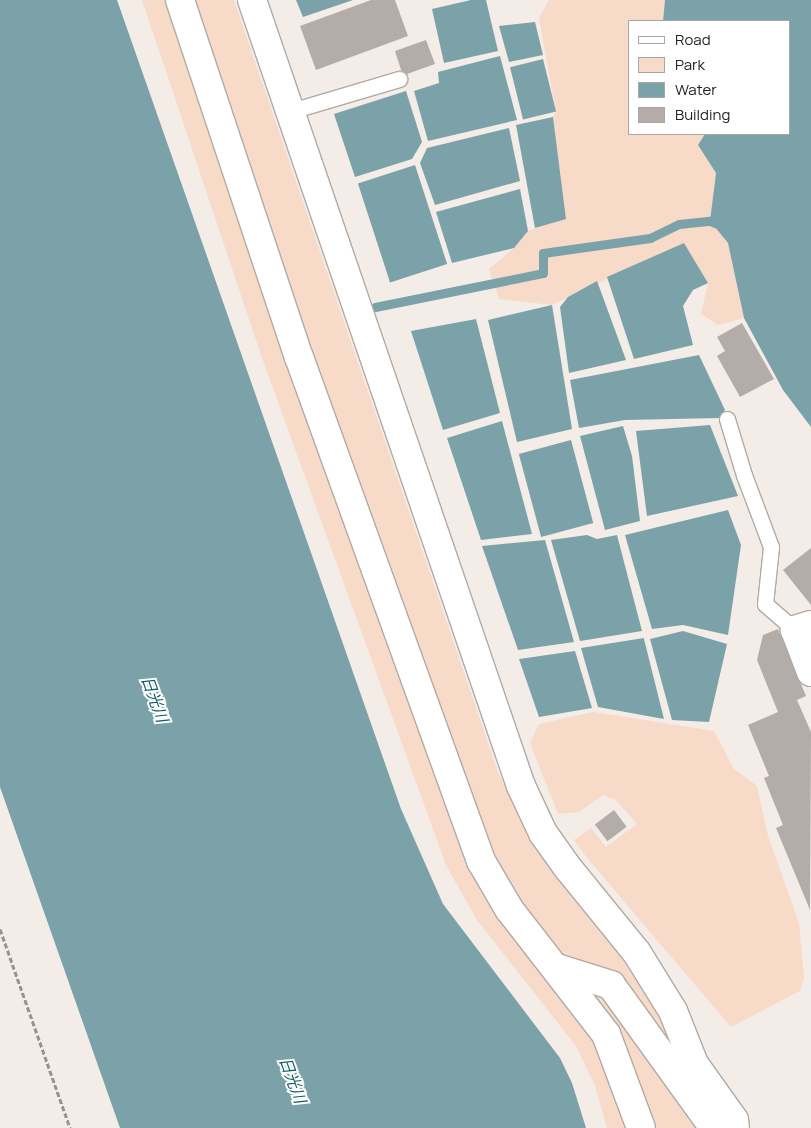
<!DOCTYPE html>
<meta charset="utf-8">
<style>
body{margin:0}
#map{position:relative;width:811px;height:1128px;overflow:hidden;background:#f3ece7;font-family:Manrope,"Noto Sans JP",sans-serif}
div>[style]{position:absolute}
.green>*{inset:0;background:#f7dac7}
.water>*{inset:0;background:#7ba2a9;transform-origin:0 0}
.stream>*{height:9px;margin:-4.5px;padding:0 4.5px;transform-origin:4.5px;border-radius:4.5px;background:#7ba2a9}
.building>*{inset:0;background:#b3aca8;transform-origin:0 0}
.path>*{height:3px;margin-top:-1.5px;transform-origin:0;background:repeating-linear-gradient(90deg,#97928e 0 5px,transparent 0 7.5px)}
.roads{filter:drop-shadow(1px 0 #b1aaa5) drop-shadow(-1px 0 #b1aaa5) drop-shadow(0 1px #b1aaa5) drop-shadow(0 -1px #b1aaa5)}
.service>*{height:15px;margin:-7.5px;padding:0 7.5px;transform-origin:7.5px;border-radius:7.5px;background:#fff}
.minor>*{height:28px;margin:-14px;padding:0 14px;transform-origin:14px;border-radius:14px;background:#fff}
span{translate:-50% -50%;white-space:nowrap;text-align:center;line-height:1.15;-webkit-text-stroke:4px #fff;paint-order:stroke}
.water-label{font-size:16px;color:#0c5f6a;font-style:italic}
.legend{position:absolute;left:628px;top:20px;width:162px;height:115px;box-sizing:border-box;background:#fff;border:1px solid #a8a7a6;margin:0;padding:6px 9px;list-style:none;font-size:15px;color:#262321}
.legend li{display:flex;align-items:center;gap:10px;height:25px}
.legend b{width:25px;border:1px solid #a8a7a6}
</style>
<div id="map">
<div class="green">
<div style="clip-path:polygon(142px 0,169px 0,471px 860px,599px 1037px,631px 1128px,607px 1128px,595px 1086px,576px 1046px,477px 920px,446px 865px,261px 355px)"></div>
<div style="clip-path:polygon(191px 0,234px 0,498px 772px,521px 821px,571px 896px,620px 956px,656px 1012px,682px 1064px,615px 978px,560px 957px,491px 861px,307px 357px)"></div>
<div style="clip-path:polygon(549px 0,665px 0,663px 21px,630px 21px,630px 134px,705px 134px,698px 145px,716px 173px,710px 221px,728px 243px,744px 318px,718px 325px,701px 314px,708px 283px,684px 243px,552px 305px,499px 299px,489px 269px,514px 248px,528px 231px,566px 218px,553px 117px,556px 112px,539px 18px)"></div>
<div style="clip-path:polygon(593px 712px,714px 731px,734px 769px,757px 786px,768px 836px,799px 923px,804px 978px,800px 991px,731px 1027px,588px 859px,574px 840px,591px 828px,606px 847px,637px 824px,616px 800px,603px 795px,579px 812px,558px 814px,530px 743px,539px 724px)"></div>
<div style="clip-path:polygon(603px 991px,701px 1128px,649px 1128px,592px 995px)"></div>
</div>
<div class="water">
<div style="clip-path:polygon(0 0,117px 0,401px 809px,443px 904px,560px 1058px,572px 1083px,586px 1128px,120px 1128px,0 787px)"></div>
<div style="clip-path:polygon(296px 0,353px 0,303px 17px)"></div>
<div style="clip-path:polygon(471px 0,486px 0,498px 51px,444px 63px,432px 9px)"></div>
<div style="clip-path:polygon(665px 0,811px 0,811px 427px,783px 390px,744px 318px,728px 243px,710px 221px,716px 173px,698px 145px,705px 134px,790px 134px,790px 21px,663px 21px)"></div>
<div style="clip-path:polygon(535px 22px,543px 55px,509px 62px,499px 26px)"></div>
<div style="clip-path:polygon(500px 56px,517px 120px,428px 141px,414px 91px,439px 83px,438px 72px)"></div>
<div style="left:543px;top:59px;width:54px;height:34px;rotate:76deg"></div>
<div style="clip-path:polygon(406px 91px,422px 142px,412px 159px,355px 177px,334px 114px)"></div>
<div style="clip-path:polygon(553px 117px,566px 219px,535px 228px,516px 125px)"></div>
<div style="clip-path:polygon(509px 128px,520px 181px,435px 205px,420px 163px,427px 148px)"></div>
<div style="left:415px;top:165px;width:104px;height:60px;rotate:72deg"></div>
<div style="clip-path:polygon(520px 189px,528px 231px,514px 248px,452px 263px,436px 212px)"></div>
<div style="clip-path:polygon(684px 243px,708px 283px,693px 290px,683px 306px,693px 345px,634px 359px,607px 277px)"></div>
<div style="clip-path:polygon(597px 281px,626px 360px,569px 373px,560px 307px,568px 297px)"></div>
<div style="clip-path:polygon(552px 305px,572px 429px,517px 442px,488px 320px)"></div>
<div style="clip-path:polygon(476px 319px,500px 413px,443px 430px,411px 331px)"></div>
<div style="clip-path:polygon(699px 355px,725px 410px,719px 418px,625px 420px,579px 428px,570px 380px)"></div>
<div style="clip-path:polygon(502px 421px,532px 534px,481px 540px,447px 438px)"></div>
<div style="clip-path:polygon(710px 425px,738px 496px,647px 516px,636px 431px)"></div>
<div style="clip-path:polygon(623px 426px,632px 456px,640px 521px,605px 530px,580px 436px)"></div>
<div style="left:571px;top:440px;width:86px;height:54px;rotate:75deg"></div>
<div style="clip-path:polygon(728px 510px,741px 545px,728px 635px,683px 625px,652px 629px,625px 535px)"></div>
<div style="clip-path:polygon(587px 535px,597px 539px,617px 535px,642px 631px,580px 641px,551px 540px)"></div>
<div style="clip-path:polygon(545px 540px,574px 642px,518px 650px,482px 546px)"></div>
<div style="clip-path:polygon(683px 631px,727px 644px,709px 722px,672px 720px,650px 639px)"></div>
<div style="clip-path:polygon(644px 638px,644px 639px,664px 719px,598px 707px,581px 648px)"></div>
<div style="clip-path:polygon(575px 651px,592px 708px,539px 717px,519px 659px)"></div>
</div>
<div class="stream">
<div style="left:375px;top:307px;width:171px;rotate:-11.4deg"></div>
<div style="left:543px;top:273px;width:20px;rotate:-90deg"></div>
<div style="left:543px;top:253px;width:108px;rotate:-8deg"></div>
<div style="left:650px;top:238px;width:32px;rotate:-26deg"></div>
<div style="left:679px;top:224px;width:31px;rotate:-6deg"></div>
<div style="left:710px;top:221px;width:11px;rotate:22deg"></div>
</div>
<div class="building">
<div style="clip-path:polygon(371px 0,395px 0,408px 36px,316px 70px,300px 26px)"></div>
<div style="clip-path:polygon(426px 40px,435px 64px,407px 74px,401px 70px,395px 51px)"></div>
<div style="clip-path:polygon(742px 323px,774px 379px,740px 397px,717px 356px,725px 351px,717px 337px)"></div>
<div style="clip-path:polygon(811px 548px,811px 605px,783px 570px)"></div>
<div style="clip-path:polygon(778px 629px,806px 696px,797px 700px,811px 732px,810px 910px,776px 828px,783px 825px,764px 778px,769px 776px,748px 725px,778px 712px,757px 660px,763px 635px)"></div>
<div style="left:614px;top:810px;width:21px;height:24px;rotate:53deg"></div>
</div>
<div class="path">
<div style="left:0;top:929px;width:211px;rotate:70.6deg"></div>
</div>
<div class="roads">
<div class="service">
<div style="left:291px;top:111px;width:113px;rotate:-16.5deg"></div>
<div style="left:727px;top:419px;width:59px;rotate:73.1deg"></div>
<div style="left:744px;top:475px;width:77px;rotate:69.4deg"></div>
<div style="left:771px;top:547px;width:57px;rotate:96deg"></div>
<div style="left:765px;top:604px;width:40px;rotate:41deg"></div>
</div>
<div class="minor">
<div style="left:180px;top:0;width:376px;rotate:71.6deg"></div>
<div style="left:299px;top:357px;width:536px;rotate:70.14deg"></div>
<div style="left:481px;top:861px;width:56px;rotate:59.7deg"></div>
<div style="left:509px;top:909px;width:158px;rotate:52.2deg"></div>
<div style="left:606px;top:1034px;width:100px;rotate:69.6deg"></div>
<div style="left:252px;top:0;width:831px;rotate:71.11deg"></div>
<div style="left:521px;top:786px;width:52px;rotate:64.9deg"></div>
<div style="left:543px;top:833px;width:43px;rotate:54.5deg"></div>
<div style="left:568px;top:868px;width:109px;rotate:50.9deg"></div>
<div style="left:637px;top:953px;width:68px;rotate:58.2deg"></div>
<div style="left:673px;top:1011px;width:57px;rotate:68.4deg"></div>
<div style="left:694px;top:1064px;width:69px;rotate:54.5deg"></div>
<div style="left:734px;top:1120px;width:8px;rotate:83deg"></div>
<div style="left:811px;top:625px;width:17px;rotate:163deg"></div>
<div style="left:795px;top:630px;width:45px;rotate:69.1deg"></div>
<div style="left:557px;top:968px;width:57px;rotate:17.5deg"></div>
<div style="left:611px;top:985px;width:176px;rotate:54.2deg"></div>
</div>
</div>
<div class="water-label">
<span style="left:155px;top:699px;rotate:70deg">日光川</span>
<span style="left:293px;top:1080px;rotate:70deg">日光川</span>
</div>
<ul class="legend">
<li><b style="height:6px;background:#fff"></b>Road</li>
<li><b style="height:14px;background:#f7dac7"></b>Park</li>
<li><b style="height:14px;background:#7ba2a9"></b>Water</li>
<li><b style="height:14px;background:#b3aca8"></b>Building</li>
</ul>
</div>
